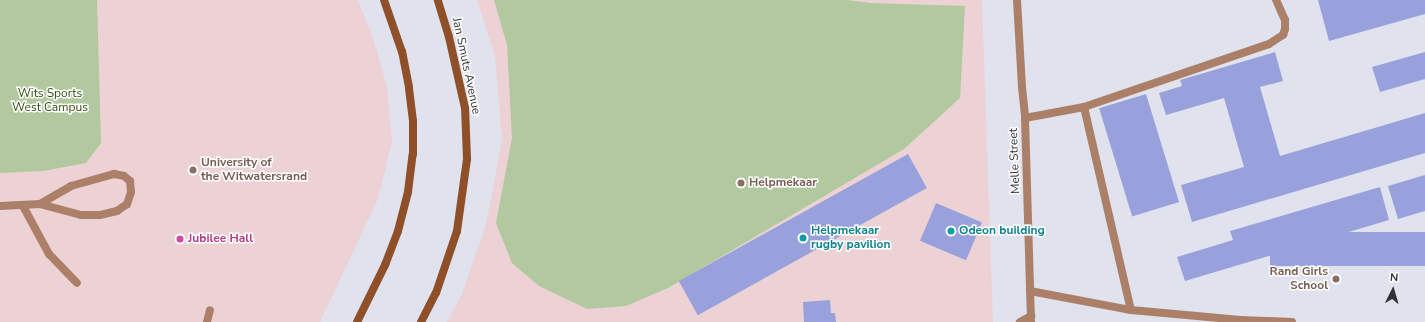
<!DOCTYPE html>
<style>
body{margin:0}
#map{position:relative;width:1425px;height:322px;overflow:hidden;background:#e0e2ed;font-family:"Nunito Sans",sans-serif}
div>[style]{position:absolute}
.education>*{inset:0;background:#ecd2d4}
.green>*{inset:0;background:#b2c89e}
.building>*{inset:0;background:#99a1dc;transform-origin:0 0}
.service>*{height:8px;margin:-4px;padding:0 4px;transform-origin:4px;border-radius:4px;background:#ac8068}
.minor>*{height:8px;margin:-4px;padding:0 4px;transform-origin:4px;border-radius:4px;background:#ac8068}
.secondary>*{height:8px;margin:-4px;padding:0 4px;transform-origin:4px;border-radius:4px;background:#8e4f29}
.dots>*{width:11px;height:11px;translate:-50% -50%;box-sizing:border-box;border:2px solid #fff;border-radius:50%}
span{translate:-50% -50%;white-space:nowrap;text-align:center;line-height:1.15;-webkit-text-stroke:3px #fff;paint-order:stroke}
.street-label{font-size:12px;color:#313236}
.park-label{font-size:12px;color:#334e11}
.education-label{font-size:12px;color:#785e54;font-weight:700}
.left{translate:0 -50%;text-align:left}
.right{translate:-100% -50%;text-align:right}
.culture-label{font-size:12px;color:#0d838f;font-weight:700}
.hotel-label{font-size:12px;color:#b23c85;font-weight:700}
.north{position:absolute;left:1373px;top:270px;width:40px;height:40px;-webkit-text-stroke:3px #fff;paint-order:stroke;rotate:5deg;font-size:11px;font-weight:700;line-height:16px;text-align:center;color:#313236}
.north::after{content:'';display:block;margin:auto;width:14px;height:18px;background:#313236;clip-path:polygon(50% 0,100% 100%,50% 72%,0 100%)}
</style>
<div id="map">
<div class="education">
<div style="clip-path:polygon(0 0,358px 0,374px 41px,387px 87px,392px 142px,378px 199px,320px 322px,0 322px)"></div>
<div style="clip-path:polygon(477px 0,982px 0,993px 322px,447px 322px,462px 294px,486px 224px,502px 141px,495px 56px)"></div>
</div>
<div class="green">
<div style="clip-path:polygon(0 0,97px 0,101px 143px,86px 163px,43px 171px,0 173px)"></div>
<div style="clip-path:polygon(494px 0,847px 0,871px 3px,965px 6px,960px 98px,904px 149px,668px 288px,626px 306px,587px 309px,539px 286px,512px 263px,496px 223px,512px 138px,507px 45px)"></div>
</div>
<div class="building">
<div style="clip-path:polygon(1318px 0,1425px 0,1425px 14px,1329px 41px)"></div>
<div style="clip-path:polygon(1275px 52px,1283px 81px,1260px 87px,1280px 156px,1425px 113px,1425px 153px,1192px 222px,1181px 185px,1244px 167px,1224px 98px,1166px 115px,1159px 93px,1182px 86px,1180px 80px)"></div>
<div style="clip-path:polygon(1425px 52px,1425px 79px,1380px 92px,1372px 67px)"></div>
<div style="left:1146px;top:94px;width:113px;height:49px;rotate:73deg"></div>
<div style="left:908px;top:154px;width:39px;height:262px;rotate:61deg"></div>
<div style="clip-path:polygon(1425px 175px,1425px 211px,1398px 219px,1388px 186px)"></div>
<div style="clip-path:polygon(1380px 187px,1389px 220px,1185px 281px,1177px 257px,1233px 240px,1230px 231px)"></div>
<div style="left:936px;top:203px;width:50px;height:41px;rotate:23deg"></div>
<div style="left:1425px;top:232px;width:34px;height:155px;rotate:90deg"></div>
<div style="clip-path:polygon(830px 300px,831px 313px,835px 313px,836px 322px,804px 322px,803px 302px)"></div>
</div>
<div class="service">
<div style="left:1084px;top:107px;width:208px;rotate:77deg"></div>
<div style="left:1025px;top:118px;width:60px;rotate:-10.6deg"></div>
<div style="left:1084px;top:107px;width:195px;rotate:-18.8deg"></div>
<div style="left:1269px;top:44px;width:17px;rotate:-33deg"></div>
<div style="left:1283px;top:35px;width:6px;rotate:-72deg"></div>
<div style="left:1285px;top:29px;width:9px;rotate:-90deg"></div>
<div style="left:1285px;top:20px;width:22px;rotate:-114deg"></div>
<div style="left:114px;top:174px;width:10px;rotate:11deg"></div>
<div style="left:124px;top:176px;width:8px;rotate:40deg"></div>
<div style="left:130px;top:181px;width:11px;rotate:85deg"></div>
<div style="left:131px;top:192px;width:13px;rotate:108deg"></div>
<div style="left:127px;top:204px;width:12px;rotate:145deg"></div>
<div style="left:117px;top:211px;width:18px;rotate:167deg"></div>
<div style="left:99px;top:215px;width:18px;rotate:180deg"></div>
<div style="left:81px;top:215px;width:42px;rotate:-165deg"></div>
<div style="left:40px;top:204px;width:36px;rotate:-30deg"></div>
<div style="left:71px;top:186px;width:45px;rotate:-15.6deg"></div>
<div style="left:0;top:206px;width:40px;rotate:-2.9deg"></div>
<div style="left:23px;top:206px;width:55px;rotate:61.6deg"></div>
<div style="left:49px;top:254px;width:40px;rotate:46deg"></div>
<div style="left:1030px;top:291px;width:103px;rotate:10.7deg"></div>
<div style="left:1131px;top:310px;width:110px;rotate:5.2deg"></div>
<div style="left:1241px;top:320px;width:51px;rotate:2.2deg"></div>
<div style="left:207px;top:322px;width:12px;rotate:-76deg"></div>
<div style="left:1020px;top:322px;width:13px;rotate:-29deg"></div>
</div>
<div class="minor">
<div style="left:1017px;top:0;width:87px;rotate:86.7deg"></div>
<div style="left:1022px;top:87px;width:31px;rotate:84deg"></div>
<div style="left:1025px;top:118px;width:204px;rotate:88.3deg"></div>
</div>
<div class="secondary">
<div style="left:357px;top:322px;width:64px;rotate:-63.8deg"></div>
<div style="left:385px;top:265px;width:36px;rotate:-69deg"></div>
<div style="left:398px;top:231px;width:40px;rotate:-75.6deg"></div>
<div style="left:408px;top:192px;width:38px;rotate:-83deg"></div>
<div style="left:413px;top:154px;width:33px;rotate:-90deg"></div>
<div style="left:413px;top:121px;width:34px;rotate:-97deg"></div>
<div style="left:409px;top:87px;width:36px;rotate:-101deg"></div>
<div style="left:402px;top:52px;width:55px;rotate:-109.1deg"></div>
<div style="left:421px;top:322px;width:33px;rotate:-63deg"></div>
<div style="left:436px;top:293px;width:65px;rotate:-71.3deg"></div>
<div style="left:457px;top:231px;width:73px;rotate:-82.1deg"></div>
<div style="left:467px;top:159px;width:51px;rotate:-92.2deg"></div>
<div style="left:465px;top:108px;width:73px;rotate:-102.7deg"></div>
<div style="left:449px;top:37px;width:39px;rotate:-107deg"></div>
</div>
<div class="dots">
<div style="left:193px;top:170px;background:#8d6e63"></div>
<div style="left:741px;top:183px;background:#8d6e63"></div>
<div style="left:951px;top:231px;background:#0f9aa8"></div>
<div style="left:803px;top:238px;background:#0f9aa8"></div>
<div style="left:180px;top:239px;background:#d1479c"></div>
<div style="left:1336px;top:279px;background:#8d6e63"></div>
</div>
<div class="street-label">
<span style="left:466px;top:66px;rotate:78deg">Jan Smuts Avenue</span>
<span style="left:1015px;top:161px;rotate:-92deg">Melle Street</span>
</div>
<div class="park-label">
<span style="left:50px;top:101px">Wits Sports<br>West Campus</span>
</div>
<div class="education-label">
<span class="left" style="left:201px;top:170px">University of<br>the Witwatersrand</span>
<span class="left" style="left:749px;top:183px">Helpmekaar</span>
<span class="right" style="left:1328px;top:279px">Rand Girls<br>School</span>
</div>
<div class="culture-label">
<span class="left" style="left:811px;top:238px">Helpmekaar<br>rugby pavilion</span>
<span class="left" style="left:959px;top:231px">Odeon building</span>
</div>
<div class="hotel-label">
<span class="left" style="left:188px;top:239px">Jubilee Hall</span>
</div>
<div class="north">N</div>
</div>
